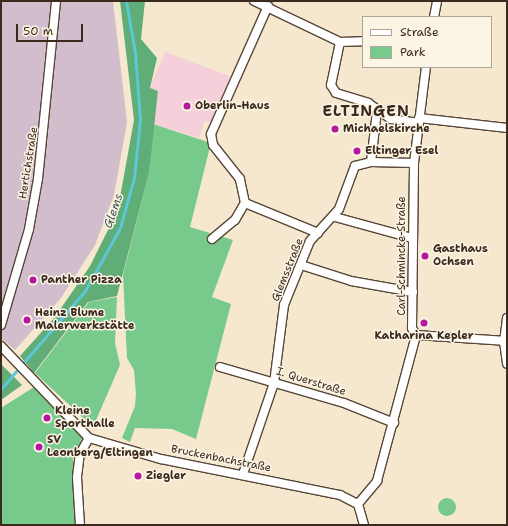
<!DOCTYPE html>
<meta charset="utf-8">
<style>
body{margin:0}
#map{position:relative;width:508px;height:526px;overflow:hidden;background:#f6e8ce;font-family:"Shantell Sans",sans-serif}
div>[style]{position:absolute}
.built>*{inset:0;background:#f5cfda}
.industrial>*{inset:0;background:#d1bdcb}
.green>*{inset:0;background:#77c98c}
.round{border-radius:50%}
.forest>*{inset:0;background:#61ad78}
.stream>*{height:2.5px;margin:-1.25px;padding:0 1.25px;transform-origin:1.25px;border-radius:1.25px;background:#5cc7d5}
.roads{filter:drop-shadow(1px 0 #574638) drop-shadow(-1px 0 #574638) drop-shadow(0 1px #574638) drop-shadow(0 -1px #574638)}
.street>*{height:8px;margin:-4px;padding:0 4px;transform-origin:4px;border-radius:4px;background:#fff}
.dots>*{width:11px;height:11px;translate:-50% -50%;box-sizing:border-box;border:2px solid #fcf5e5;border-radius:50%}
span{translate:-50% -50%;white-space:nowrap;text-align:center;line-height:1.15;-webkit-text-stroke:3px #fcf5e5;paint-order:stroke}
.poi-label{font-size:11px;color:#3b2a1e;font-weight:700}
.left{translate:0 -50%;text-align:left}
.street-label{font-size:11px;color:#3b2a1e}
.water-label{font-size:12px;color:#455955;font-style:italic}
.district-label{font-size:15px;color:#3b2a1e;font-weight:700;letter-spacing:1px}
.frame{position:absolute;inset:0;border:2px solid #3b2a1e;pointer-events:none}
.legend{position:absolute;left:362px;top:16px;width:130px;height:52px;box-sizing:border-box;background:#fcf5e5;border:1px solid #afa495;margin:0;padding:5px 7px;list-style:none;font-size:12px;color:#3b2a1e}
.legend li{display:flex;align-items:center;gap:8px;height:20px}
.legend b{width:20px;border:1px solid #afa495}
.scale{position:absolute;left:16px;top:24px;width:67px;height:18px;box-sizing:border-box;border:2px solid #3b2a1e;border-top:0;padding-left:5px;font-size:12px;line-height:14px;white-space:nowrap;color:#3b2a1e;-webkit-text-stroke:3px #fcf5e5;paint-order:stroke}
</style>
<div id="map">
<div class="built">
<div style="clip-path:polygon(165px 52px,230px 76px,212px 123px,205px 121px,199px 138px,153px 124px,158px 91px,150px 88px)"></div>
</div>
<div class="industrial">
<div style="clip-path:polygon(1px 1px,113px 1px,127px 122px,114px 195px,95px 245px,61px 298px,15px 350px,1px 338px)"></div>
</div>
<div class="green">
<div style="clip-path:polygon(153px 124px,211px 143px,190px 227px,233px 240px,212px 297px,231px 304px,196px 439px,172px 429px,135px 428px,130px 442px,122px 438px,135px 406px,136px 394px,134px 370px,127px 358px,123px 275px,149px 173px)"></div>
<div style="clip-path:polygon(117px 297px,115px 343px,120px 365px,93px 427px,35px 373px,89px 302px)"></div>
<div style="clip-path:polygon(34px 387px,83px 436px,73px 458px,76px 525px,1px 525px,1px 408px)"></div>
<div class="round" style="left:438px;top:498px;width:18px;height:18px"></div>
</div>
<div class="forest">
<div style="clip-path:polygon(120px 1px,145px 1px,141px 39px,157px 58px,150px 88px,158px 91px,149px 173px,117px 296px,88px 302px,34px 373px,20px 356px,55px 317px,90px 266px,110px 226px,121px 192px,134px 120px)"></div>
<div style="clip-path:polygon(1px 364px,22px 385px,1px 400px)"></div>
</div>
<div class="stream">
<div style="left:1px;top:389px;width:129px;rotate:-49.4deg"></div>
<div style="left:85px;top:291px;width:72px;rotate:-60.9deg"></div>
<div style="left:120px;top:228px;width:52px;rotate:-74.4deg"></div>
<div style="left:134px;top:178px;width:58px;rotate:-84.1deg"></div>
<div style="left:140px;top:120px;width:67px;rotate:-94.3deg"></div>
<div style="left:135px;top:53px;width:53px;rotate:-99.8deg"></div>
</div>
<div class="roads">
<div class="street">
<div style="left:254px;top:1px;width:95px;rotate:25.5deg"></div>
<div style="left:340px;top:42px;width:23px;rotate:-2deg"></div>
<div style="left:434px;top:17px;width:16px;rotate:-79deg"></div>
<div style="left:340px;top:42px;width:44px;rotate:101.8deg"></div>
<div style="left:331px;top:85px;width:9px;rotate:58deg"></div>
<div style="left:336px;top:93px;width:34px;rotate:17deg"></div>
<div style="left:368px;top:103px;width:28px;rotate:35deg"></div>
<div style="left:391px;top:119px;width:27px;rotate:8deg"></div>
<div style="left:419px;top:118px;width:89px;rotate:6.5deg"></div>
<div style="left:371px;top:162px;width:51px;rotate:-83.3deg"></div>
<div style="left:245px;top:203px;width:79px;rotate:22.3deg"></div>
<div style="left:335px;top:217px;width:80px;rotate:15.3deg"></div>
<div style="left:212px;top:239px;width:30px;rotate:-40deg"></div>
<div style="left:235px;top:220px;width:20px;rotate:-60deg"></div>
<div style="left:245px;top:203px;width:25px;rotate:-102deg"></div>
<div style="left:240px;top:179px;width:43px;rotate:-128.5deg"></div>
<div style="left:213px;top:145px;width:11px;rotate:-100deg"></div>
<div style="left:211px;top:134px;width:140px;rotate:-66deg"></div>
<div style="left:301px;top:265px;width:52px;rotate:17.7deg"></div>
<div style="left:351px;top:281px;width:63px;rotate:10.1deg"></div>
<div style="left:507px;top:318px;width:24px;rotate:97deg"></div>
<div style="left:504px;top:342px;width:22px;rotate:82deg"></div>
<div style="left:1px;top:325px;width:100px;rotate:-73.7deg"></div>
<div style="left:29px;top:229px;width:51px;rotate:-79.8deg"></div>
<div style="left:38px;top:179px;width:179px;rotate:-84.2deg"></div>
<div style="left:416px;top:335px;width:8px;rotate:-120deg"></div>
<div style="left:412px;top:328px;width:165px;rotate:-89.3deg"></div>
<div style="left:414px;top:163px;width:97px;rotate:-82.9deg"></div>
<div style="left:416px;top:335px;width:91px;rotate:3.8deg"></div>
<div style="left:1px;top:346px;width:127px;rotate:46.3deg"></div>
<div style="left:89px;top:438px;width:75px;rotate:16.3deg"></div>
<div style="left:161px;top:459px;width:183px;rotate:11.4deg"></div>
<div style="left:340px;top:495px;width:20px;rotate:27deg"></div>
<div style="left:358px;top:504px;width:22px;rotate:74deg"></div>
<div style="left:220px;top:367px;width:129px;rotate:16.2deg"></div>
<div style="left:344px;top:403px;width:54px;rotate:21.8deg"></div>
<div style="left:243px;top:474px;width:96px;rotate:-71.2deg"></div>
<div style="left:274px;top:383px;width:79px;rotate:-82.7deg"></div>
<div style="left:284px;top:305px;width:69px;rotate:-67.9deg"></div>
<div style="left:310px;top:241px;width:43px;rotate:-47.8deg"></div>
<div style="left:339px;top:209px;width:46px;rotate:-69.6deg"></div>
<div style="left:355px;top:166px;width:16px;rotate:-14deg"></div>
<div style="left:371px;top:162px;width:43px;rotate:1.3deg"></div>
<div style="left:358px;top:504px;width:30px;rotate:-50deg"></div>
<div style="left:377px;top:481px;width:151px;rotate:-75deg"></div>
<div style="left:80px;top:525px;width:48px;rotate:-93.6deg"></div>
<div style="left:77px;top:477px;width:23px;rotate:-83deg"></div>
<div style="left:80px;top:454px;width:18px;rotate:-61deg"></div>
</div>
</div>
<div class="dots">
<div style="left:187px;top:106px;background:#b5179e"></div>
<div style="left:335px;top:129px;background:#b5179e"></div>
<div style="left:357px;top:151px;background:#b5179e"></div>
<div style="left:425px;top:256px;background:#b5179e"></div>
<div style="left:33px;top:280px;background:#b5179e"></div>
<div style="left:27px;top:320px;background:#b5179e"></div>
<div style="left:424px;top:323px;background:#b5179e"></div>
<div style="left:47px;top:418px;background:#b5179e"></div>
<div style="left:39px;top:447px;background:#b5179e"></div>
<div style="left:138px;top:476px;background:#b5179e"></div>
</div>
<div class="poi-label">
<span class="left" style="left:195px;top:106px">Oberlin-Haus</span>
<span class="left" style="left:343px;top:129px">Michaelskirche</span>
<span class="left" style="left:365px;top:151px">Eltinger Esel</span>
<span class="left" style="left:433px;top:256px">Gasthaus<br>Ochsen</span>
<span class="left" style="left:41px;top:280px">Panther Pizza</span>
<span class="left" style="left:35px;top:320px">Heinz Blume<br>Malerwerkstätte</span>
<span style="left:424px;top:336px">Katharina Kepler</span>
<span class="left" style="left:55px;top:418px">Kleine<br>Sporthalle</span>
<span class="left" style="left:47px;top:447px">SV<br>Leonberg/Eltingen</span>
<span class="left" style="left:146px;top:476px">Ziegler</span>
</div>
<div class="street-label">
<span style="left:29px;top:163px;rotate:-81deg">Hertichstraße</span>
<span style="left:402px;top:256px;rotate:-90deg">Carl-Schmincke-Straße</span>
<span style="left:288px;top:270px;rotate:-68deg">Glemsstraße</span>
<span style="left:311px;top:382px;rotate:17deg">I. Querstraße</span>
<span style="left:221px;top:459px;rotate:11deg">Bruckenbachstraße</span>
</div>
<div class="water-label">
<span style="left:114px;top:211px;rotate:-71deg">Glems</span>
</div>
<div class="district-label">
<span style="left:366px;top:112px">ELTINGEN</span>
</div>
<div class="frame"></div>
<ul class="legend">
<li><b style="height:5px;background:#fff"></b>Straße</li>
<li><b style="height:11px;background:#77c98c"></b>Park</li>
</ul>
<div class="scale">50 m</div>
</div>
